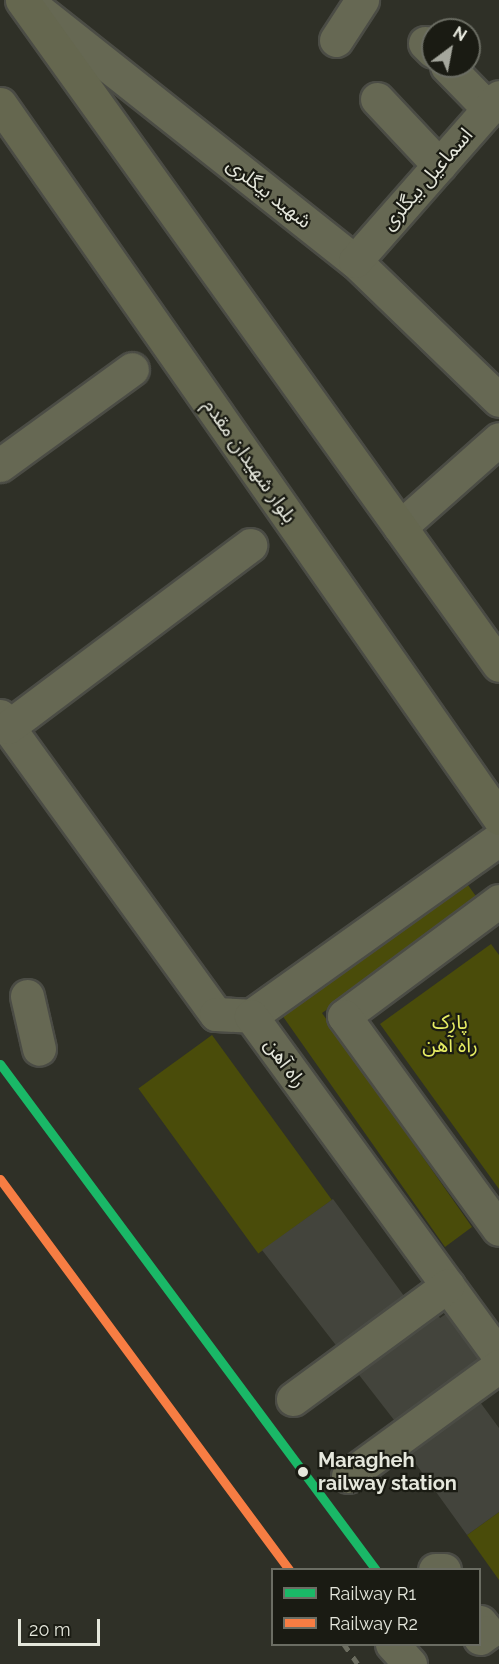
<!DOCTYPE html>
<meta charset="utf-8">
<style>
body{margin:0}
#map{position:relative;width:499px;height:1664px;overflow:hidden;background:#2f3027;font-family:Raleway,"Noto Sans Arabic",sans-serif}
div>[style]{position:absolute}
.green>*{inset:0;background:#4a4c0a;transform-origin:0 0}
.building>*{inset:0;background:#43443c}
.roads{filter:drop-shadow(2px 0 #4b4c45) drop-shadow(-2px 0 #4b4c45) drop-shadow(0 2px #4b4c45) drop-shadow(0 -2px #4b4c45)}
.minor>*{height:33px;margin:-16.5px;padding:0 16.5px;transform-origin:16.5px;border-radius:16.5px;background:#666853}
.major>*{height:33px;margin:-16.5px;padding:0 16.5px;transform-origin:16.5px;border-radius:16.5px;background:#65674f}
.rail>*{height:4.5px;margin-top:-2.25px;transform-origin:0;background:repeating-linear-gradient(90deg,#6b6c5f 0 8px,transparent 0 16px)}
.rail-1>*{height:9px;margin:-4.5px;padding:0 4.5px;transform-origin:4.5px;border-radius:4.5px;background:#1ab867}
.rail-2>*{height:9px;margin:-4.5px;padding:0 4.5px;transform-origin:4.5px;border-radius:4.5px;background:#f77d43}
.dots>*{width:16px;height:16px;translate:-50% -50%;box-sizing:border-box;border:3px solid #1a1b13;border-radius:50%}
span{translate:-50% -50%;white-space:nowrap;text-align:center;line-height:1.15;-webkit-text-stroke:4.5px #1a1b13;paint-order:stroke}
.street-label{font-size:20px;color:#e5e7dc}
.park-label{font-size:20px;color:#e7ed63}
.stop-label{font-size:20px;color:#e5e7dc;font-weight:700}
.left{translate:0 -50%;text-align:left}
.legend{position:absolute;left:271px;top:1568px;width:210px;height:78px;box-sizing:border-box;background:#1a1b13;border:2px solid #6b6d63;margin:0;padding:8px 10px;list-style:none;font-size:18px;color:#e5e7dc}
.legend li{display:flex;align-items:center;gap:12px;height:30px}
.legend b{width:30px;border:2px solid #6b6d63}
.north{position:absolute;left:421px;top:18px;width:60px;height:60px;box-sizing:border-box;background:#1a1b13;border:2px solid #6b6d63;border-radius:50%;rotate:32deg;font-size:16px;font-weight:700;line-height:24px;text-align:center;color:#e5e7dc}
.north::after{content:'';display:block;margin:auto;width:21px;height:27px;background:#a5a79d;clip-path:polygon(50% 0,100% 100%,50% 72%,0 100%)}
.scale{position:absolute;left:18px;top:1619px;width:82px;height:27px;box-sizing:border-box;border:3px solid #e5e7dc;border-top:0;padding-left:8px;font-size:18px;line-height:21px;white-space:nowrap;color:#e5e7dc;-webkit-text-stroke:4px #1a1b13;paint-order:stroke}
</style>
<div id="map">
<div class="green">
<div style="clip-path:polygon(463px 878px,480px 902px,322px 1013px,472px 1227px,445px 1247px,277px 1008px)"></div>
<div style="clip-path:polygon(491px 944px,499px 955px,499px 1189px,380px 1024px)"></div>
<div style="left:212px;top:1035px;width:204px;height:91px;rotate:54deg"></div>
<div style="clip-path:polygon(499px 1512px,499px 1580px,467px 1535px)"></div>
</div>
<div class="building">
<div style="clip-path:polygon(333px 1199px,418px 1315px,431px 1305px,440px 1318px,459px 1305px,494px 1353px,472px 1391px,499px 1428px,499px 1512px,467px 1535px,403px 1446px,408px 1438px,262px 1250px)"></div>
</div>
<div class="roads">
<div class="minor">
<div style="left:29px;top:3px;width:416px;rotate:38.4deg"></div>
<div style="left:355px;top:261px;width:200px;rotate:44deg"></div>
<div style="left:336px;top:40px;width:48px;rotate:-57deg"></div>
<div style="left:425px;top:43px;width:11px;rotate:45deg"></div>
<div style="left:447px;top:66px;width:60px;rotate:45.7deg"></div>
<div style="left:377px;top:99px;width:91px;rotate:46.8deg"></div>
<div style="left:355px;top:261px;width:218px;rotate:-48.7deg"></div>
<div style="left:0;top:465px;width:163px;rotate:-36deg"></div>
<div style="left:400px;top:527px;width:132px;rotate:-41.6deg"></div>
<div style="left:0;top:716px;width:368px;rotate:54.1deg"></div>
<div style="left:216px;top:1014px;width:35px;rotate:3deg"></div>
<div style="left:8px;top:727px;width:303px;rotate:-36.9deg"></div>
<div style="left:499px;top:839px;width:305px;rotate:144.5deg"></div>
<div style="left:251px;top:1016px;width:421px;rotate:53.9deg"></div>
<div style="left:499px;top:901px;width:193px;rotate:143.4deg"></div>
<div style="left:344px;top:1016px;width:263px;rotate:54deg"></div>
<div style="left:27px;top:996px;width:54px;rotate:77.2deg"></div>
<div style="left:293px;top:1399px;width:192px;rotate:-36.3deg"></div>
<div style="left:348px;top:1476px;width:187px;rotate:-36.1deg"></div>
<div style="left:435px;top:1570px;width:9px"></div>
<div style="left:480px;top:1622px;width:13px;rotate:51deg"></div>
<div style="left:488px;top:1632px;width:10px;rotate:143deg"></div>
<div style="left:392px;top:1644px;width:27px;rotate:48deg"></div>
</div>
<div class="major">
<div style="left:22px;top:0;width:818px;rotate:54.35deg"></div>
<div style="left:0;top:104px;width:871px;rotate:55.05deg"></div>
</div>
</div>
<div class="rail">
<div style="left:0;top:1064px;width:113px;rotate:52.2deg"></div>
<div style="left:0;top:1179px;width:486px;rotate:53.5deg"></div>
<div style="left:344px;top:1644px;width:24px;rotate:55deg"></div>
</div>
<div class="rail-1">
<div style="left:0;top:1064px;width:630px;rotate:53.38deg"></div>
</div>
<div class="rail-2">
<div style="left:0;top:1179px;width:486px;rotate:53.5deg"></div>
</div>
<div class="dots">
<div style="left:303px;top:1472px;background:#e5e7dc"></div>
</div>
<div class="street-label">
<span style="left:427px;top:179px;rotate:-49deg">اسماعیل بیگلری</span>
<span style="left:269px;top:193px;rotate:38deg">شهید بیگلری</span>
<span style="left:250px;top:461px;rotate:55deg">بلوار شهیدان مقدم</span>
<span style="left:285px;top:1063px;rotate:54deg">راه آهن</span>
</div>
<div class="park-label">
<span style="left:450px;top:1034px">پارک<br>راه آهن</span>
</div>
<div class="stop-label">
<span class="left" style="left:318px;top:1472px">Maragheh<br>railway station</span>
</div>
<ul class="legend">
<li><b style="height:8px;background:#1ab867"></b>Railway R1</li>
<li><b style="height:8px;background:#f77d43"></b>Railway R2</li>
</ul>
<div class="north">N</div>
<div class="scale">20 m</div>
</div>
